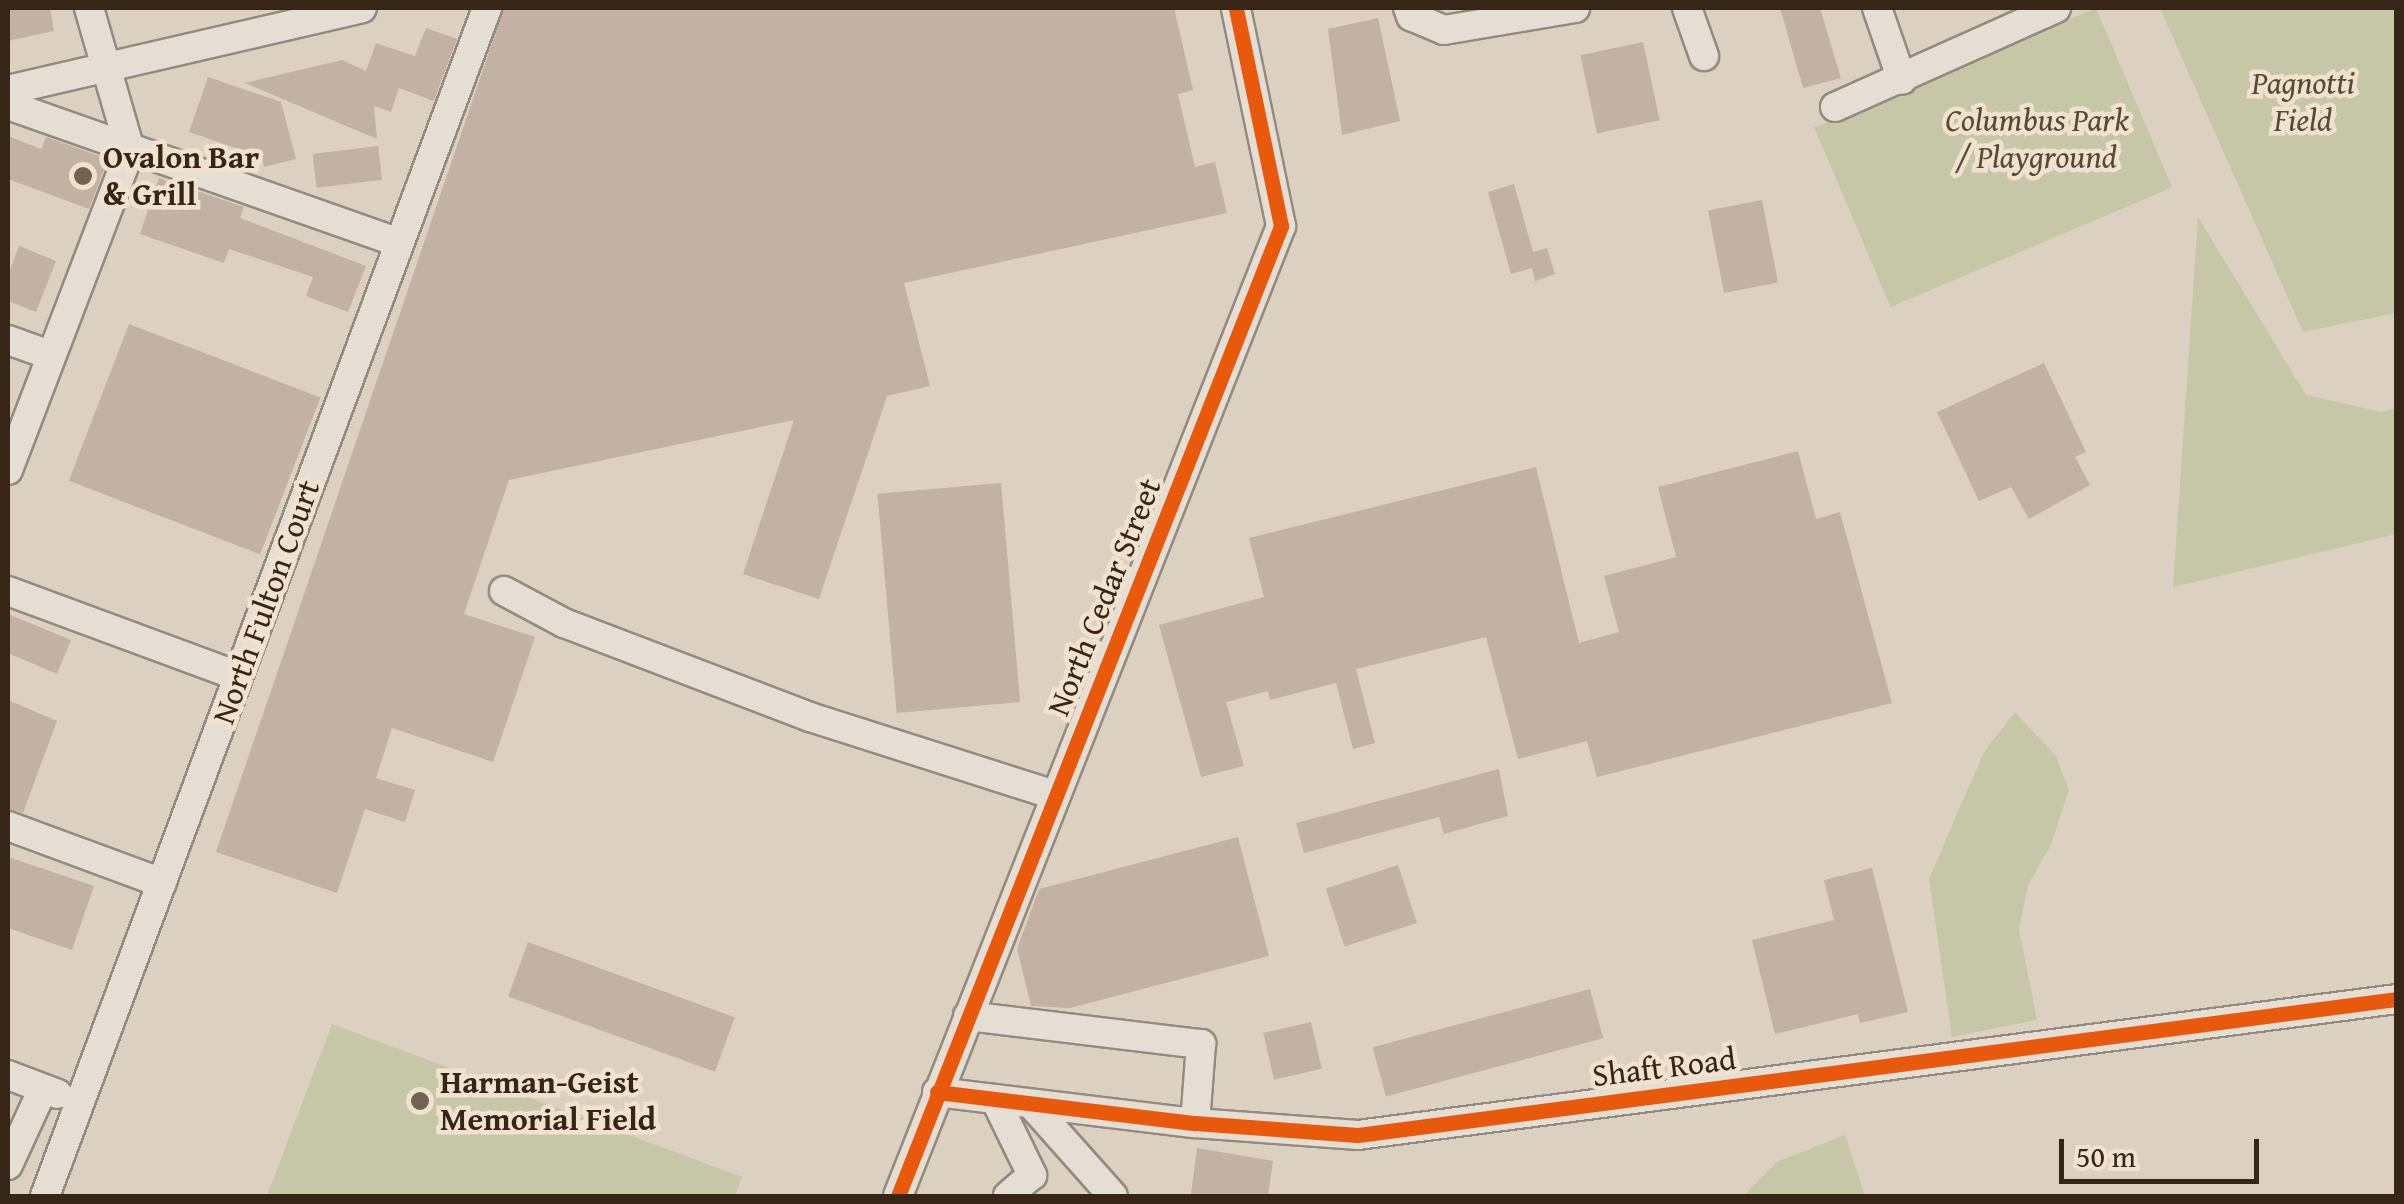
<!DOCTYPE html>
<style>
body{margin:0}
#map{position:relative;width:2404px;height:1204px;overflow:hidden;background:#dcd1c0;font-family:"Gentium Book Plus",serif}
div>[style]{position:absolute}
.green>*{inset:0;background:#c5c7a6;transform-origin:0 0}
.building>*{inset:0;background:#c3b1a4;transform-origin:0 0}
.roads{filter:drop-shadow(2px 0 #938b7f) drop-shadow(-2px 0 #938b7f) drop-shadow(0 2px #938b7f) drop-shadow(0 -2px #938b7f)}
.minor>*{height:28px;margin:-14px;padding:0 14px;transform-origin:14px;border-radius:14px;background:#e4ded5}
.cycleway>*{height:15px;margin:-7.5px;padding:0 7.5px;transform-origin:7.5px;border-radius:7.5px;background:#e8590c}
.dots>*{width:28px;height:28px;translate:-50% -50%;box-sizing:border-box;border:5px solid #f0e2ce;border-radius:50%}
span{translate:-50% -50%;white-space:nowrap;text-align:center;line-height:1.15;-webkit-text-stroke:9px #f0e2ce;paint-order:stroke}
.park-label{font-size:32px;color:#564c35;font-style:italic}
.poi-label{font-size:32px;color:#372617;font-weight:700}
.left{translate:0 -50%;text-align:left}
.street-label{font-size:32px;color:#372617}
.frame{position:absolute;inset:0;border:10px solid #372617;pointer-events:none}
.scale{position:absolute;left:2059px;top:1139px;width:200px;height:45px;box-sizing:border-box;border:5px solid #372617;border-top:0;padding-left:12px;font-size:30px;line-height:35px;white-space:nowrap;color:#372617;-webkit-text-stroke:8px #f0e2ce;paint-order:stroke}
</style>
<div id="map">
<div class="green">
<div style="left:2096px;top:8px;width:195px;height:306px;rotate:67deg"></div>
<div style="clip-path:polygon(2160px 8px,2396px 8px,2396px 313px,2303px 332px)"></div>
<div style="clip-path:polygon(2198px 217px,2306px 395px,2381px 412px,2396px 408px,2396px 534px,2173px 587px)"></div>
<div style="clip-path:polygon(2015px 712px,2056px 756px,2069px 790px,2051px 845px,2028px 885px,2019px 929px,2037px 1020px,1952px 1037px,1929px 879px,1984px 752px)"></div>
<div style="clip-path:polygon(332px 1024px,742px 1177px,735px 1196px,267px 1196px)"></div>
<div style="clip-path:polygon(1845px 1135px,1865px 1196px,1743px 1196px,1777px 1162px)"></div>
</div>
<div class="building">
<div style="clip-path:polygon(8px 8px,50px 8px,54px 31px,8px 41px)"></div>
<div style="clip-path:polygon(504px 8px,1174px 8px,1193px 90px,1178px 94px,1195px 167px,1215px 162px,1227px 213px,904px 283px,930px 386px,887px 396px,819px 599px,743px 574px,794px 420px,509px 480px,464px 614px,535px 637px,493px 762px,392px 728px,376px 778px,415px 790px,405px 822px,365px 809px,337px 893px,216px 852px)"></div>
<div style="clip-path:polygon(1780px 8px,1820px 8px,1841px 78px,1803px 88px)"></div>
<div style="clip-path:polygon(1378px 18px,1400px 121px,1342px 135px,1328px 29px)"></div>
<div style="clip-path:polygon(426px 28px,457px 39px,434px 101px,399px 88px,391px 112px,374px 106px,377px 139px,245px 83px,342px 60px,366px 71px,376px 43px,415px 56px)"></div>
<div style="left:1643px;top:42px;width:80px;height:64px;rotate:78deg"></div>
<div style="clip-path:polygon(208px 77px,281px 102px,296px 159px,264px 167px,262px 157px,189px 132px)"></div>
<div style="clip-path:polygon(8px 136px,41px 149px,46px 137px,108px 159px,89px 209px,8px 179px)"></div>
<div style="left:378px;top:146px;width:34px;height:66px;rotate:83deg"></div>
<div style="clip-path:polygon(159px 178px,244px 207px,240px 218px,366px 266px,348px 312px,306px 296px,313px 277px,229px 249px,224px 263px,140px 234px)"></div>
<div style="clip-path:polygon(1514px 184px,1533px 252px,1547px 248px,1555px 274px,1535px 281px,1532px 268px,1511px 274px,1488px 192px)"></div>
<div style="left:1762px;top:200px;width:84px;height:55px;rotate:79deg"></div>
<div style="clip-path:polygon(19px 246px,56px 261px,36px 312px,8px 301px,8px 275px)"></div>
<div style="left:129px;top:324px;width:205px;height:168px;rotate:21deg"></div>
<div style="clip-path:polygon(2044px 363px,2086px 452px,2075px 457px,2090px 485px,2029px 519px,2011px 487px,1979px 501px,1937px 412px)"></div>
<div style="clip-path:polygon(1798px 451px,1816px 519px,1840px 512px,1892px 703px,1597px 777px,1587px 741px,1518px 759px,1486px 637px,1356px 669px,1375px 743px,1353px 749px,1336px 683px,1270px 700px,1268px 691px,1226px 702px,1244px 766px,1201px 777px,1159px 625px,1264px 597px,1249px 538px,1536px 467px,1579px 643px,1619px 632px,1604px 576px,1676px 557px,1658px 487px)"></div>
<div style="left:1001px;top:483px;width:220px;height:124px;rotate:85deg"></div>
<div style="clip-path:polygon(8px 614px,71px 640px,57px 674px,8px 653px)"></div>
<div style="clip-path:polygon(8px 700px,57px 721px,23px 813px,8px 809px)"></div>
<div style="clip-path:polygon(1499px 769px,1508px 816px,1444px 834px,1439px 817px,1304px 853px,1296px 823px)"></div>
<div style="clip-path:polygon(1238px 837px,1269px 956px,1070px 1008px,1031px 1006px,1017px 949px,1039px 889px)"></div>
<div style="clip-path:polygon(8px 857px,94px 886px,72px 950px,8px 928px)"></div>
<div style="left:1398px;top:865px;width:61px;height:76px;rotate:72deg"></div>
<div style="clip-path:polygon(1872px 868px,1908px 1012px,1860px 1023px,1858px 1014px,1775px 1034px,1752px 940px,1834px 920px,1824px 880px)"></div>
<div style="left:528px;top:942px;width:220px;height:58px;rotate:20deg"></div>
<div style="left:1590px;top:989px;width:51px;height:225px;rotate:75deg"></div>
<div style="left:1311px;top:1022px;width:48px;height:49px;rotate:77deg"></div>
<div style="clip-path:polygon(1197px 1148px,1273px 1161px,1268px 1196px,1191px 1194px)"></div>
</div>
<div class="roads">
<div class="minor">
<div style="left:1408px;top:8px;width:9px;rotate:69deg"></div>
<div style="left:1411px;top:16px;width:36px;rotate:23deg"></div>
<div style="left:1444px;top:30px;width:133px;rotate:-9.5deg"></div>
<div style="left:1687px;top:8px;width:51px;rotate:70.5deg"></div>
<div style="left:1877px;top:8px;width:76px;rotate:70.9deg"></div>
<div style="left:8px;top:90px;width:363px;rotate:-13deg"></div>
<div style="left:8px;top:105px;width:415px;rotate:19.4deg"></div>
<div style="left:1835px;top:107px;width:242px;rotate:-24.1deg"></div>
<div style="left:8px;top:340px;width:45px;rotate:19.7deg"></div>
<div style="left:8px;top:470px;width:342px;rotate:-69.1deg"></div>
<div style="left:130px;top:150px;width:148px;rotate:-106.1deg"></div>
<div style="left:8px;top:591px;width:245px;rotate:20.3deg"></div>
<div style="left:504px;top:591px;width:68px;rotate:28.1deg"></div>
<div style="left:564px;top:623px;width:263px;rotate:20.9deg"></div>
<div style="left:810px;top:717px;width:257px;rotate:17.7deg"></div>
<div style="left:8px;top:826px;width:164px;rotate:20.3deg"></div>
<div style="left:968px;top:1016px;width:235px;rotate:6.9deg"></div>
<div style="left:1201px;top:1044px;width:79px;rotate:94.3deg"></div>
<div style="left:8px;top:1075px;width:53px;rotate:20.8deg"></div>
<div style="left:937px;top:1092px;width:260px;rotate:6.9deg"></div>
<div style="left:1195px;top:1123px;width:163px;rotate:4.2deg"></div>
<div style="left:1358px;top:1135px;width:1047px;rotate:-7.46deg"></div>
<div style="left:995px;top:1099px;width:85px;rotate:64deg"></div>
<div style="left:1032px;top:1175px;width:32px;rotate:139deg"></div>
<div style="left:1031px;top:1104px;width:123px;rotate:48.3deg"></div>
<div style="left:8px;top:1165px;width:84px;rotate:-65.3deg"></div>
<div style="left:45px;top:1196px;width:1268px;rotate:-69.59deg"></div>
<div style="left:898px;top:1196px;width:1043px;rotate:-68.45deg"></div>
<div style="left:1281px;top:226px;width:223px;rotate:-101.7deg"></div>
</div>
</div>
<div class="cycleway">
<div style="left:937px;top:1092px;width:260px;rotate:6.9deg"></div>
<div style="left:1195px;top:1123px;width:163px;rotate:4.2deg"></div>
<div style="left:1358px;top:1135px;width:1047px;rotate:-7.46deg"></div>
<div style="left:898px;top:1196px;width:1043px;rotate:-68.45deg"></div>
<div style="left:1281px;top:226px;width:223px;rotate:-101.7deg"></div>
</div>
<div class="dots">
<div style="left:83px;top:176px;background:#716252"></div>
<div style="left:420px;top:1101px;background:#716252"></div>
</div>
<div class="park-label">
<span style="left:2303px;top:102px">Pagnotti<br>Field</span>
<span style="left:2037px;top:139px">Columbus Park<br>/ Playground</span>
</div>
<div class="poi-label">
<span class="left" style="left:103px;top:176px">Ovalon Bar<br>&amp; Grill</span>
<span class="left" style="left:440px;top:1101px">Harman-Geist<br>Memorial Field</span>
</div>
<div class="street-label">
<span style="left:1104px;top:597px;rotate:-68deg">North Cedar Street</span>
<span style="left:266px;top:602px;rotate:-70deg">North Fulton Court</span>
<span style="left:1664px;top:1067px;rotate:-7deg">Shaft Road</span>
</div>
<div class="frame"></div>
<div class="scale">50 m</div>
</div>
